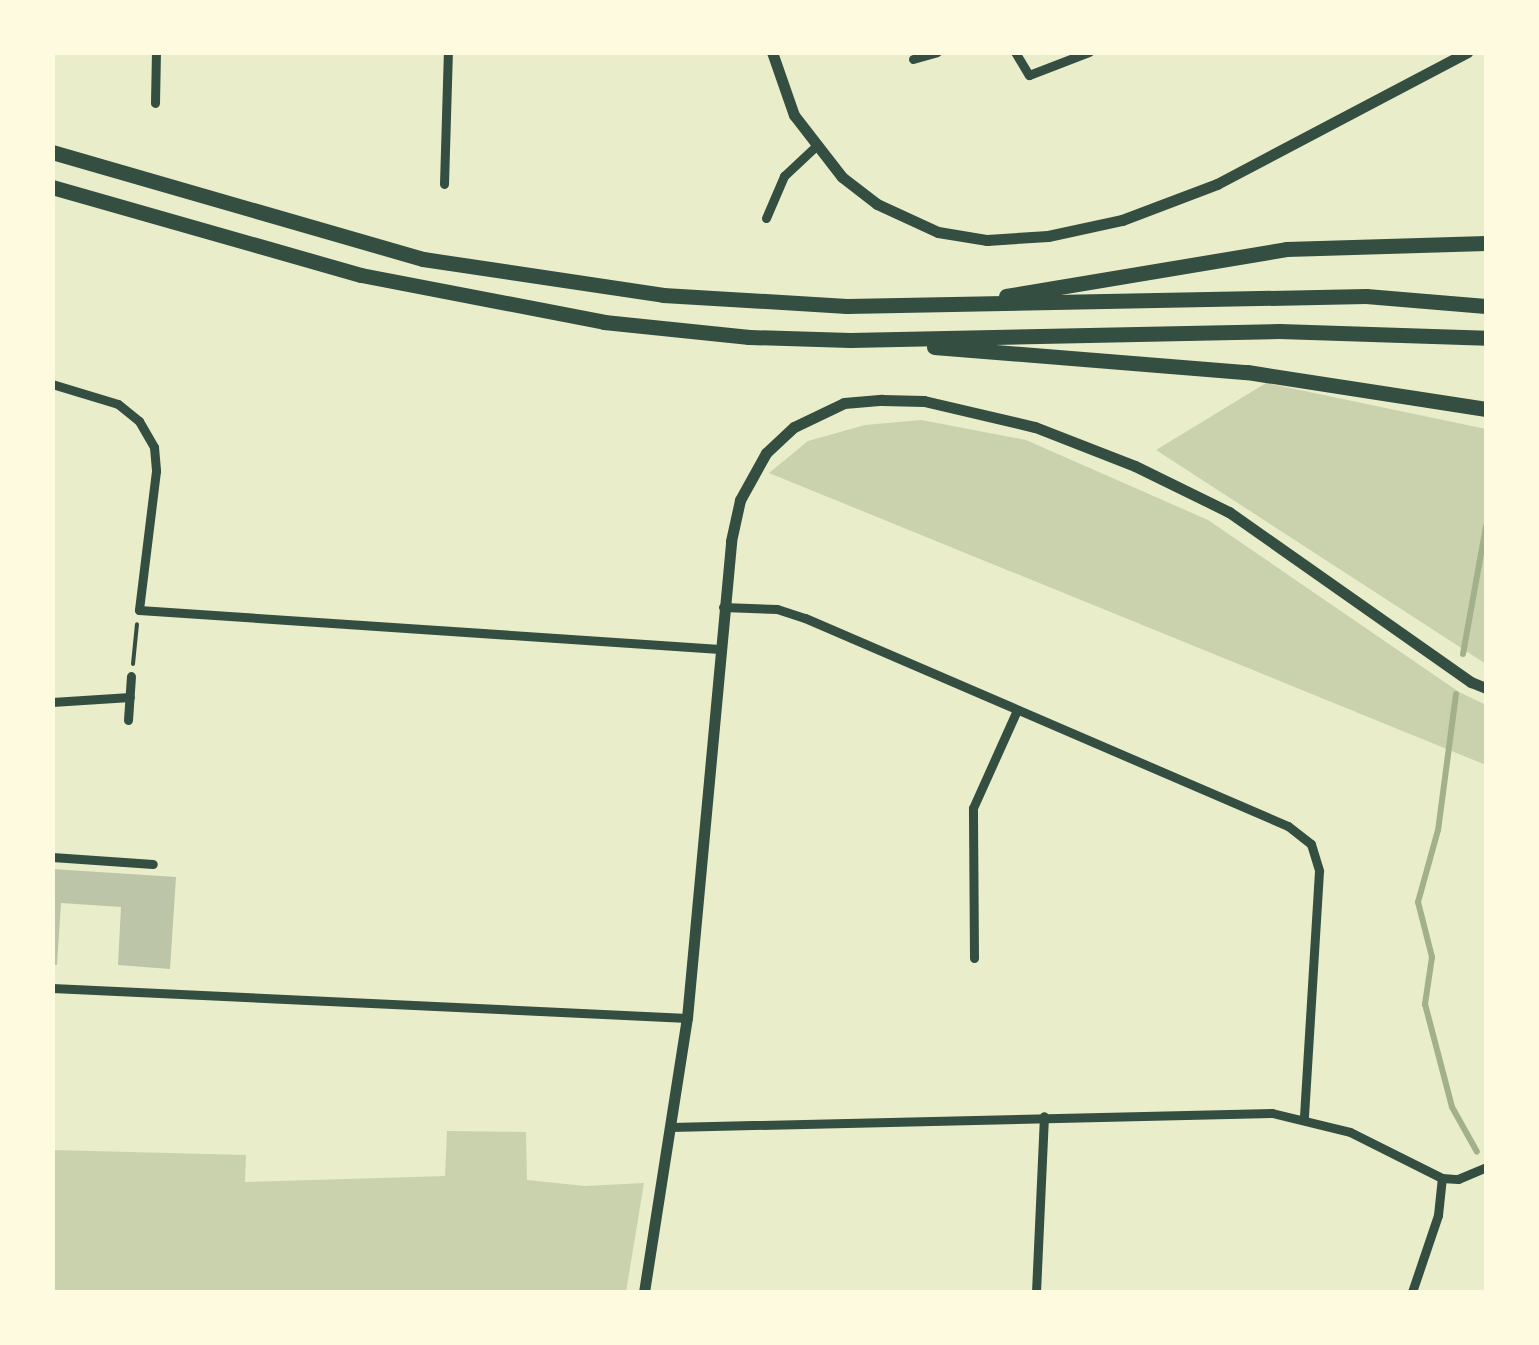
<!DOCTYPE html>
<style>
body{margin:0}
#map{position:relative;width:1539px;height:1345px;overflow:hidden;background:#e9edc9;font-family:Rubik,sans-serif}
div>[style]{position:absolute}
.green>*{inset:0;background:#cad2ad}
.stream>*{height:6px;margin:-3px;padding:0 3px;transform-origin:3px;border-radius:3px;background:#a3b18a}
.building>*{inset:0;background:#bcc5a7}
.path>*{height:4px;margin:-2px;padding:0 2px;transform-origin:2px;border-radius:2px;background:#344e41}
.minor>*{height:9px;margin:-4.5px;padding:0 4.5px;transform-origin:4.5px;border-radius:4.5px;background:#344e41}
.tertiary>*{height:11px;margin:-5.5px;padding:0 5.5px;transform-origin:5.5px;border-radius:5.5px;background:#344e41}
.trunk>*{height:15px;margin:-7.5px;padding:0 7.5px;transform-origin:7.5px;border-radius:7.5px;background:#344e41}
span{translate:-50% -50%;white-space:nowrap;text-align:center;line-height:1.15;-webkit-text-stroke:10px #fefae0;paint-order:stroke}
.frame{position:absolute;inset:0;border:55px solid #fefae0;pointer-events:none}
</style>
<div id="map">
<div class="green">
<div style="clip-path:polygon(1266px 383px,1486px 429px,1486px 664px,1156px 450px)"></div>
<div style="clip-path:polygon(921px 420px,1026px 440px,1208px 520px,1459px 692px,1486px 705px,1486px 765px,769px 473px,808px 441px,865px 425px)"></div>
<div style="clip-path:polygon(447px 1131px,526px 1132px,527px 1180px,585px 1186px,644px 1183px,626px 1292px,53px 1292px,53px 1150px,246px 1155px,245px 1182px,445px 1176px)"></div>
</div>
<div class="stream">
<div style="left:1463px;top:654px;width:130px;rotate:-79.8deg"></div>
<div style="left:1456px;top:694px;width:137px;rotate:97.5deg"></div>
<div style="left:1438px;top:830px;width:75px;rotate:105.5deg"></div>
<div style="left:1418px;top:902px;width:57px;rotate:75.7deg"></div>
<div style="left:1432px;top:957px;width:48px;rotate:98.5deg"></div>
<div style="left:1425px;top:1004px;width:106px;rotate:75.3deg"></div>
<div style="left:1452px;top:1107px;width:51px;rotate:60.9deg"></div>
</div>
<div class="building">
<div style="clip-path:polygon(52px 869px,176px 877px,170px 969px,118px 965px,121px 907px,61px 903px,57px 965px,52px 964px)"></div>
</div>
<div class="path">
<div style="left:133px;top:664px;width:40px;rotate:-84.3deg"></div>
</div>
<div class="minor">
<div style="left:1015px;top:52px;width:27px;rotate:59deg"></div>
<div style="left:1029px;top:75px;width:64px;rotate:-21deg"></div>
<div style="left:913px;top:59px;width:25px;rotate:-16deg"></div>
<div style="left:155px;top:103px;width:51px;rotate:-88.9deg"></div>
<div style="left:444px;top:184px;width:132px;rotate:-88.3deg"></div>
<div style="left:766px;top:218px;width:46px;rotate:-66.8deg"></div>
<div style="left:784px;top:176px;width:42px;rotate:-43.1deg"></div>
<div style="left:52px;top:384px;width:69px;rotate:16.9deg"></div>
<div style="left:118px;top:404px;width:27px;rotate:39deg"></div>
<div style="left:139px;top:421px;width:30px;rotate:60deg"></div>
<div style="left:154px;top:447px;width:24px;rotate:85deg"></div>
<div style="left:156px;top:471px;width:140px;rotate:97deg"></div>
<div style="left:139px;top:610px;width:582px;rotate:3.84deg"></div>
<div style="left:723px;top:607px;width:54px;rotate:2.1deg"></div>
<div style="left:777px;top:609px;width:29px;rotate:18deg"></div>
<div style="left:805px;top:618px;width:526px;rotate:23.3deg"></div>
<div style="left:1288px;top:826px;width:29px;rotate:38deg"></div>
<div style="left:1311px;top:844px;width:28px;rotate:73deg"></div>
<div style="left:1319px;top:871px;width:248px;rotate:93.5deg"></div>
<div style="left:52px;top:702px;width:78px;rotate:-3.7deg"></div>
<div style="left:128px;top:720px;width:44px;rotate:-86.1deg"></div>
<div style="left:52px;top:857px;width:101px;rotate:4deg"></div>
<div style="left:974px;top:958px;width:150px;rotate:-90.4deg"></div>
<div style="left:973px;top:808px;width:107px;rotate:-65.8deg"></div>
<div style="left:52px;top:988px;width:636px;rotate:2.7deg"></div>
<div style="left:671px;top:1127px;width:601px;rotate:-1.33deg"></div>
<div style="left:1272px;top:1113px;width:80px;rotate:13.7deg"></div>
<div style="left:1350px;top:1132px;width:103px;rotate:26.6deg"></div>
<div style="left:1442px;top:1178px;width:16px;rotate:4deg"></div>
<div style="left:1458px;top:1179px;width:30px;rotate:-23deg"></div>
<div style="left:1036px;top:1292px;width:176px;rotate:-87.4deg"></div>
<div style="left:1412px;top:1292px;width:81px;rotate:-71.3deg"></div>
<div style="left:1438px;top:1215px;width:37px;rotate:-84deg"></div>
</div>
<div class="tertiary">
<div style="left:772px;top:52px;width:67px;rotate:70.8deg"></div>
<div style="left:794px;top:115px;width:78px;rotate:52.3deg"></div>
<div style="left:842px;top:177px;width:44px;rotate:37.6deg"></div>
<div style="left:877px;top:204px;width:67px;rotate:24.7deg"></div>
<div style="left:938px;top:232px;width:50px;rotate:9.3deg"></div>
<div style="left:987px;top:240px;width:61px;rotate:-3.8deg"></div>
<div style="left:1048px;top:236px;width:76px;rotate:-12.2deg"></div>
<div style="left:1122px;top:220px;width:102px;rotate:-20.8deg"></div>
<div style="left:1217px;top:184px;width:283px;rotate:-27.8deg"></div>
<div style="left:644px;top:1292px;width:277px;rotate:-81.1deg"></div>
<div style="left:687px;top:1018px;width:479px;rotate:-84.7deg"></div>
<div style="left:731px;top:541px;width:42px;rotate:-77.6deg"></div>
<div style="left:740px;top:500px;width:54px;rotate:-61deg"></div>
<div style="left:766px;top:453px;width:38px;rotate:-43deg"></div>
<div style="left:794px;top:427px;width:55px;rotate:-25.6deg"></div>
<div style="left:844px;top:403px;width:38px;rotate:-5deg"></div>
<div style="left:882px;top:400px;width:42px;rotate:1.4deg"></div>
<div style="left:924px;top:401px;width:114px;rotate:13.2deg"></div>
<div style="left:1035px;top:427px;width:107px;rotate:21.3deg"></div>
<div style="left:1135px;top:466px;width:105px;rotate:26.1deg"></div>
<div style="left:1229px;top:512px;width:296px;rotate:35.1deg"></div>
<div style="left:1471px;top:682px;width:16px;rotate:22deg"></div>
</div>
<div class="trunk">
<div style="left:52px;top:152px;width:386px;rotate:16.1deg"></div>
<div style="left:423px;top:259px;width:243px;rotate:8.5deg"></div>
<div style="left:663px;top:295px;width:184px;rotate:3.4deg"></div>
<div style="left:847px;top:306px;width:519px;rotate:-1.1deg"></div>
<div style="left:1366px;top:296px;width:120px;rotate:4.8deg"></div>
<div style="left:52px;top:187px;width:321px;rotate:15.9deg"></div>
<div style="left:361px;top:275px;width:248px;rotate:10.9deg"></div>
<div style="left:604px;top:322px;width:146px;rotate:5.9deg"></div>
<div style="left:749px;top:337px;width:101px;rotate:1.7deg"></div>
<div style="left:850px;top:340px;width:429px;rotate:-1.2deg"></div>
<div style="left:1279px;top:331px;width:207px;rotate:1.9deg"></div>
<div style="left:1006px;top:296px;width:284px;rotate:-9.5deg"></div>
<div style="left:1286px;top:249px;width:200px;rotate:-1.7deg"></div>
<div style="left:934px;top:347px;width:314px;rotate:4.6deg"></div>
<div style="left:1247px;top:372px;width:242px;rotate:8.8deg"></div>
</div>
<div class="frame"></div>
</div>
